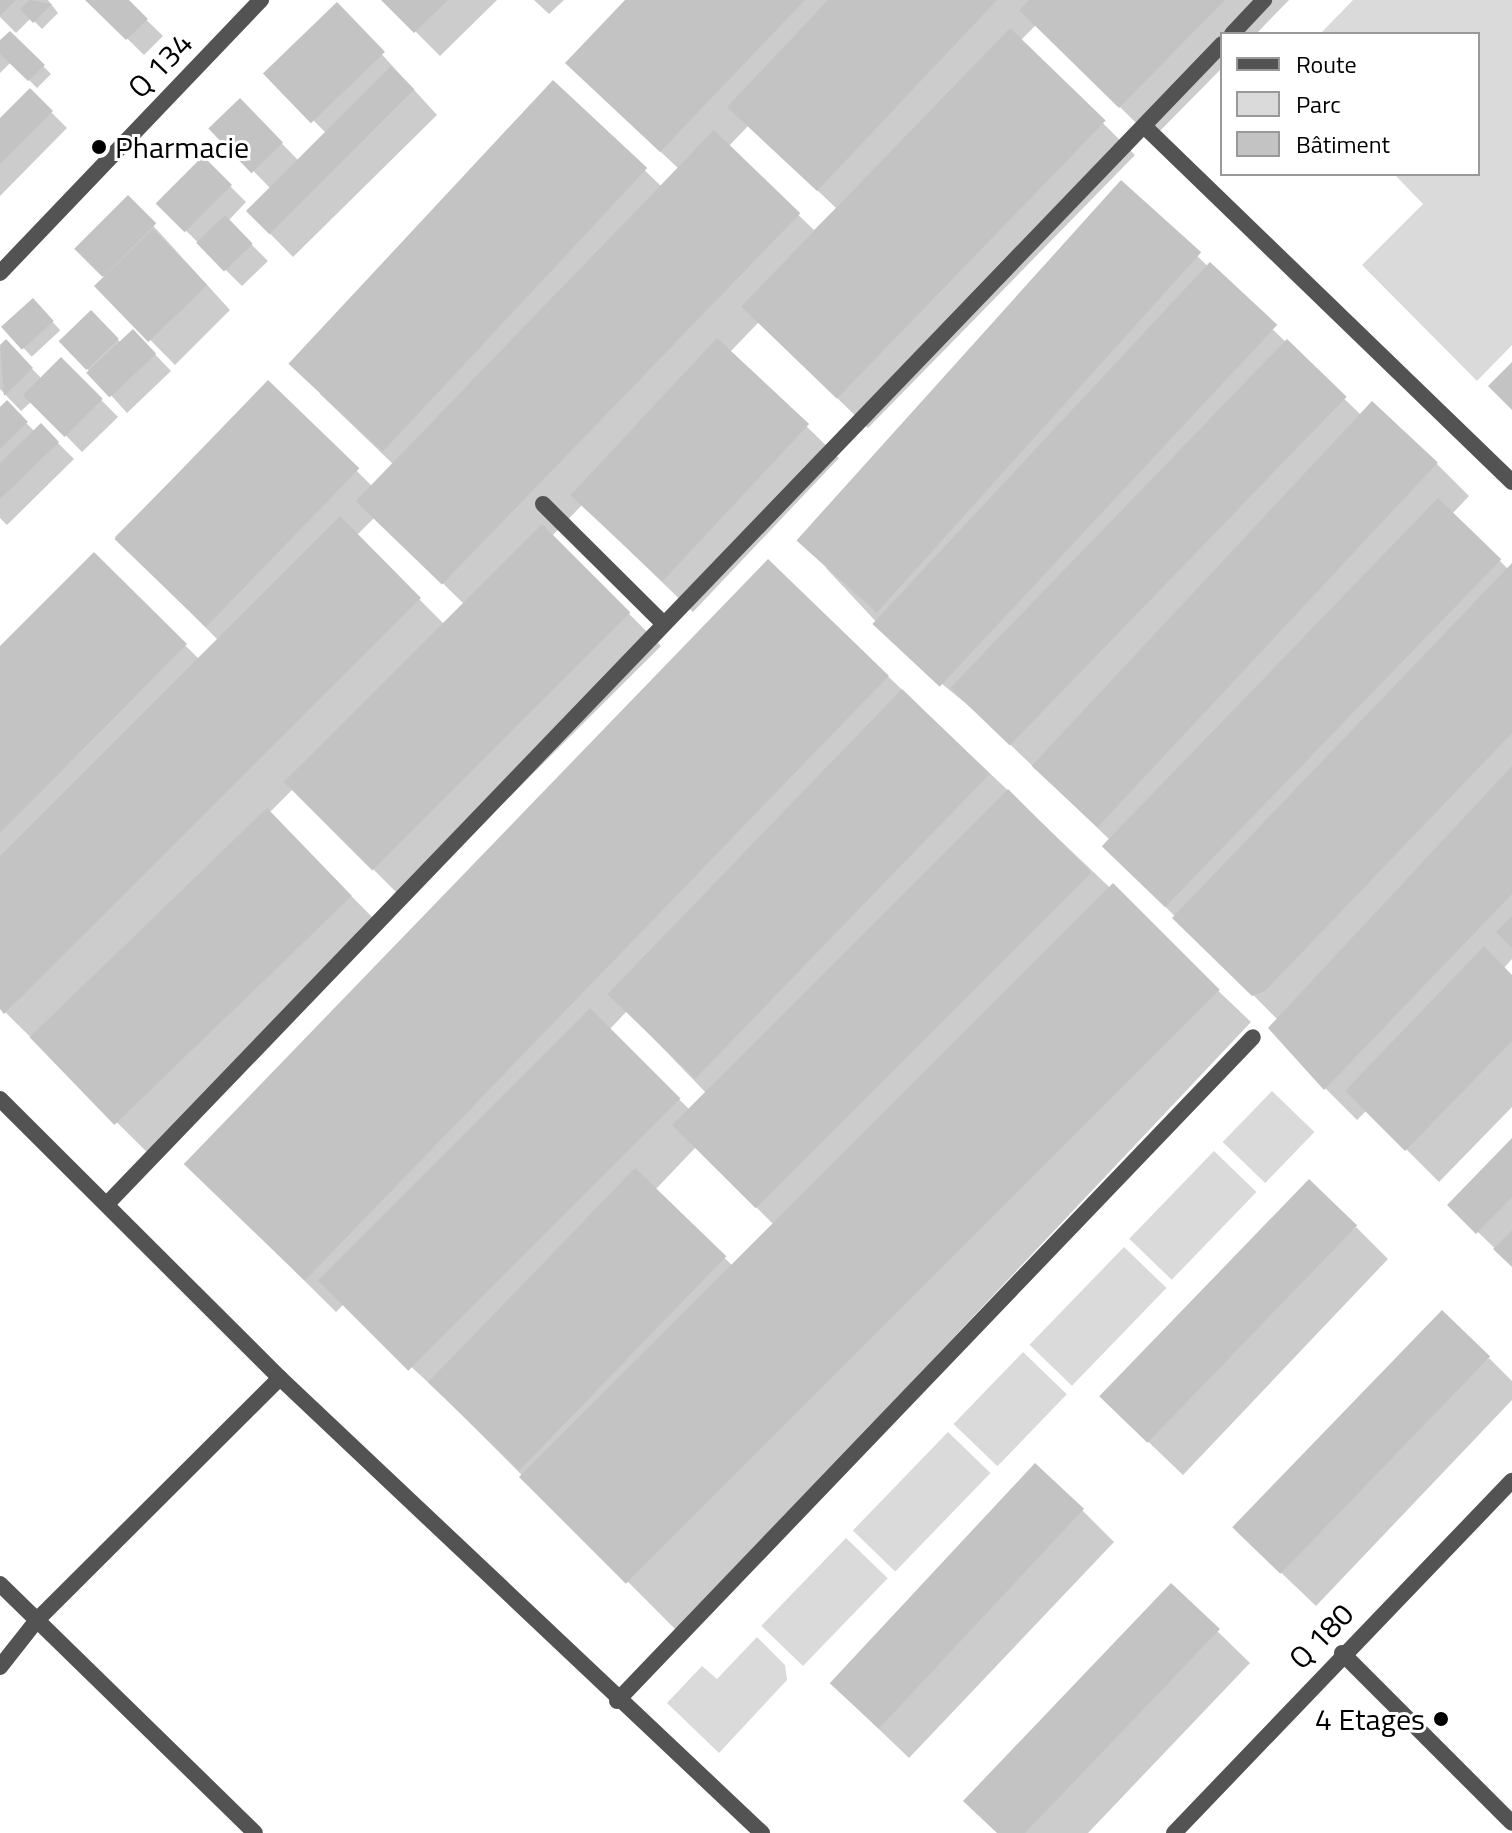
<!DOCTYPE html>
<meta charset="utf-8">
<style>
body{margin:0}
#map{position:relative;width:1512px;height:1833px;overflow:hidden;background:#fff;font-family:"Titillium Web",sans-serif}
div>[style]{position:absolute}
.green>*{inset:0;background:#dadada;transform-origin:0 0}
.shadow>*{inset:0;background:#0003;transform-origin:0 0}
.building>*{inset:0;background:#c3c3c3;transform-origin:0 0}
.minor>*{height:16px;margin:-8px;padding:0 8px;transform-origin:8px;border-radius:8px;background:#535353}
.tertiary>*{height:16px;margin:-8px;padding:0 8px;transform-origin:8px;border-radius:8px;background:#535353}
.dots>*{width:22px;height:22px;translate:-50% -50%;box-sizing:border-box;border:4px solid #fff;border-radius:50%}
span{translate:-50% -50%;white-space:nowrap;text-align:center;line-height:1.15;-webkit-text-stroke:6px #fff;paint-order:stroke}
.street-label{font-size:30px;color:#000}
.poi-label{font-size:30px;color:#000}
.left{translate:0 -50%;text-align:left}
.right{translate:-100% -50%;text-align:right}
.legend{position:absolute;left:1220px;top:32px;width:260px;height:144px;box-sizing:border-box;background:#fff;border:2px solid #999;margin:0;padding:10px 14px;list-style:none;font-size:24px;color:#000}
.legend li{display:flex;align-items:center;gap:16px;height:40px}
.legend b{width:40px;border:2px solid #999}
</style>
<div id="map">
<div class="green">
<div style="clip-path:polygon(1353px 0,1512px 0,1512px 345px,1477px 381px,1362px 265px,1423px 204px,1394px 174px,1478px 174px,1478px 34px,1320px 34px)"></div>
<div style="left:1272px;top:1091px;width:59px;height:71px;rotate:44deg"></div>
<div style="left:1214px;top:1151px;width:59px;height:122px;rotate:44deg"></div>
<div style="left:1124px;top:1247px;width:59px;height:136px;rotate:44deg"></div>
<div style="left:1023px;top:1352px;width:61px;height:100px;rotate:44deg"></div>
<div style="left:948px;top:1432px;width:59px;height:137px;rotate:44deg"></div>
<div style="left:846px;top:1538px;width:58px;height:122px;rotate:44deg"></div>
<div style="clip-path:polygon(757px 1637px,785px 1665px,787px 1680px,719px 1753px,667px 1703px,702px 1666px,717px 1679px)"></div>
</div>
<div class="shadow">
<div style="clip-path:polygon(0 0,48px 0,58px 13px,42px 29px,31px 18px,16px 33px,0 17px)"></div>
<div style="clip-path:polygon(126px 0,163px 36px,144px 55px,89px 1px)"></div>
<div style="clip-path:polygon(384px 0,497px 0,440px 56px)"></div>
<div style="clip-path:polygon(534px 0,564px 0,549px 14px)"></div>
<div style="clip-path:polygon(evenodd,628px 0,1289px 0,1256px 34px,1222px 34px,1222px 68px,1152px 139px,1037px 24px,1020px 41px,1135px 155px,868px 428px,759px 322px,730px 352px,839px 458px,693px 612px,582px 505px,552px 536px,661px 646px,405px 901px,293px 789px,269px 813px,383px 928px,152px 1157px,0 1007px,0 649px,94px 555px,199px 659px,218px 640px,115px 537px,268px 383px,373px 487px,394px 465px,320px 394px,553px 82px,662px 187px,679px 169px,600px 95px,628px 0,749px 125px,836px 208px,814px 230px,728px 147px,749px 125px,628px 0,375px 517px,464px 604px,444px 624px,356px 536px,375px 517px)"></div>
<div style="clip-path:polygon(337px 5px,437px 115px,293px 257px,247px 210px,270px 188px,212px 129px,240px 101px,298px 160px,326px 133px,267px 74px)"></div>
<div style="clip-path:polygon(10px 33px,51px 74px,37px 88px,11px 62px,0 73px,0 43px)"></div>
<div style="clip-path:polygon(30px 91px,67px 128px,0 196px,0 121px)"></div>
<div style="clip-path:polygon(203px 159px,246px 202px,228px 221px,268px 261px,242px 286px,158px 203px)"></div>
<div style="clip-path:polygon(1121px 182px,1361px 415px,1372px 404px,1437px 464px,1469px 496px,1452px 514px,1508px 569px,1512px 566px,1512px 959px,1503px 969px,1512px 977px,1512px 1107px,1439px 1182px,1367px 1110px,1357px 1120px,1325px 1088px,1278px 1020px,1104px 845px,1109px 839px,975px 711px,908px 656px,826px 568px)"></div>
<div style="clip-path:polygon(128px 198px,230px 310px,175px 365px,97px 286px,106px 278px,77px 249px)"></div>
<div style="left:33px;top:301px;width:40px;height:39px;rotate:47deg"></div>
<div style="clip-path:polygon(91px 313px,121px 343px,149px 348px,171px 371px,127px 413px,62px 341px)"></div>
<div style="clip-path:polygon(6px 342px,41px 378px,61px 359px,118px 417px,82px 452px,32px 401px,21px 411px,0 389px,0 348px)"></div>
<div style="clip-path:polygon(7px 403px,35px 432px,41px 426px,74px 459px,7px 525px,0 518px,0 410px)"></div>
<div style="clip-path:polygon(evenodd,768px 562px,1251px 1022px,677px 1631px,449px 1402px,344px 1304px,336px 1312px,189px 1166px,768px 562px,627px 1011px,709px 1096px,693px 1113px,609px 1030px,627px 1011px,768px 562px,696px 1147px,783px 1234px,743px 1276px,655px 1190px,696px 1147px)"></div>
<div style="clip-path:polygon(1512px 1141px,1512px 1265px,1450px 1205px)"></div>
<div style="clip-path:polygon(1356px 1227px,1388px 1259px,1183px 1475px,1136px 1430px)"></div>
<div style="clip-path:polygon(1489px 1358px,1512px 1381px,1512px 1400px,1316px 1606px,1269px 1561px)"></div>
<div style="clip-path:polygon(1082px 1510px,1114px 1542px,909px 1758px,862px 1713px)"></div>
<div style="clip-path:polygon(1171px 1586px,1250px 1663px,1088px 1833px,998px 1833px)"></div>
</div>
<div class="building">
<div style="clip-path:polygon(0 0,16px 0,0 16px)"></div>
<div style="clip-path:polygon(29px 0,52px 4px,33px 23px,20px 9px)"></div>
<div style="clip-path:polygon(85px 0,129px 0,148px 19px,126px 40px)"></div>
<div style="clip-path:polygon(381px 0,448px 0,414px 33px)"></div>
<div style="clip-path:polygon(625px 0,805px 0,660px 152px,565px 63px)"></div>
<div style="clip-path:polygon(828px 0,997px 0,817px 191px,727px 107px)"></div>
<div style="clip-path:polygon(1029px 0,1225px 0,1119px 108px,1019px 10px)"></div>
<div style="left:337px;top:2px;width:69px;height:103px;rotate:46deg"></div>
<div style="left:1010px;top:28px;width:133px;height:387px;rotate:44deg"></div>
<div style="clip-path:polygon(10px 31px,45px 65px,28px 81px,0 54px,0 40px)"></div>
<div style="left:391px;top:66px;width:33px;height:205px;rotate:45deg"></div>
<div style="left:553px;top:80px;width:129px;height:388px;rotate:43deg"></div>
<div style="clip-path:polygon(30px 88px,53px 111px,0 164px,0 118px)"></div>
<div style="left:240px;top:98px;width:62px;height:44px;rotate:46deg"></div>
<div style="left:714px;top:130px;width:120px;height:516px;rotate:44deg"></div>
<div style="left:203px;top:156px;width:41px;height:67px;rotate:45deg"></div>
<div style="left:1121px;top:180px;width:108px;height:485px;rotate:42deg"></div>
<div style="left:128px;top:195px;width:40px;height:76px;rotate:45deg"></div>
<div style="left:225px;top:215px;width:40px;height:40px;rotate:46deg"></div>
<div style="left:153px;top:229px;width:78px;height:82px;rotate:46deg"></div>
<div style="left:1210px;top:262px;width:92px;height:495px;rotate:43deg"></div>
<div style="left:33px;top:298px;width:31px;height:43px;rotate:48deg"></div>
<div style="left:91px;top:310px;width:40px;height:45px;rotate:46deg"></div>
<div style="left:133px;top:329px;width:34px;height:64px;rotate:47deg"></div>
<div style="left:717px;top:338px;width:126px;height:215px;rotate:43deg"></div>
<div style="clip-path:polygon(6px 339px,33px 368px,4px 396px,0 345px)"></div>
<div style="left:1287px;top:339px;width:83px;height:485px;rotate:44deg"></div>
<div style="left:61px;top:357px;width:59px;height:54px;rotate:45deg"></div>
<div style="clip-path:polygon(1512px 362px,1512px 410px,1488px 386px)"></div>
<div style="left:268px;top:380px;width:127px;height:221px;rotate:44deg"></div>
<div style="clip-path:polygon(7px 400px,28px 422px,0 449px,0 407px)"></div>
<div style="left:1372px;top:401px;width:90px;height:499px;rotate:43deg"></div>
<div style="clip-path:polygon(41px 423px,59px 442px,0 499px,0 463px)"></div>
<div style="left:1438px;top:498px;width:88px;height:484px;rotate:44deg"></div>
<div style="clip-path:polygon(340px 516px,421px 598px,4px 1014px,0 1009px,0 856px)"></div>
<div style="left:542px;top:524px;width:125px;height:365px;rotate:45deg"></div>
<div style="clip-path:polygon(94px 552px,187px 644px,0 833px,0 646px)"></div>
<div style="left:768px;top:559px;width:168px;height:841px;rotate:44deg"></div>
<div style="clip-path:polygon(1512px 563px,1512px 733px,1265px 991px,1252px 996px,1172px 918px)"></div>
<div style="left:902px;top:689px;width:122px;height:424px;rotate:44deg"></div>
<div style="clip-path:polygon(1512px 766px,1512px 894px,1324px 1090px,1268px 1028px)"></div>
<div style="left:1008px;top:789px;width:118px;height:475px;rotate:45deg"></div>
<div style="left:267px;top:808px;width:122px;height:330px;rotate:46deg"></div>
<div style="left:1113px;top:883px;width:151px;height:840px;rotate:45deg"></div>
<div style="clip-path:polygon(1512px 916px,1512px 948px,1496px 932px)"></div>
<div style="clip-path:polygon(1484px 946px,1512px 975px,1512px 1041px,1405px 1151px,1345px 1091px)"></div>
<div style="left:590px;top:1008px;width:128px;height:385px;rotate:45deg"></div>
<div style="clip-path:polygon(1512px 1138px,1512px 1197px,1476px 1234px,1447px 1205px)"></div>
<div style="left:635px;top:1168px;width:127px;height:298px;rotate:44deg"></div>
<div style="left:1309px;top:1179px;width:67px;height:302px;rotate:44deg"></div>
<div style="clip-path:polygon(1512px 1230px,1512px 1267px,1493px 1249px)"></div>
<div style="left:1442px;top:1310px;width:67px;height:302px;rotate:44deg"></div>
<div style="left:1035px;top:1463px;width:67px;height:301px;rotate:43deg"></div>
<div style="clip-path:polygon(1171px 1583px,1220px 1629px,1025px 1833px,997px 1833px,963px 1801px)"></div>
</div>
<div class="minor">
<div style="left:1232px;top:34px;width:47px;rotate:-46.7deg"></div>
<div style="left:1144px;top:126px;width:512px;rotate:44.05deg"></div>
<div style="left:543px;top:504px;width:169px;rotate:44.8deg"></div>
<div style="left:0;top:1099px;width:395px;rotate:44.9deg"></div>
<div style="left:280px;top:1378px;width:663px;rotate:43.35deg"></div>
<div style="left:107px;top:1204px;width:1609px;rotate:-46.13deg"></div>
<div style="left:0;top:1584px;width:356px;rotate:44.3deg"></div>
<div style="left:1342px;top:1653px;width:240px;rotate:45deg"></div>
<div style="left:0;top:1667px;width:60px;rotate:-51.8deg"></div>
<div style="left:37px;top:1620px;width:343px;rotate:-44.9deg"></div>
<div style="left:617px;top:1701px;width:919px;rotate:-46.23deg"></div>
</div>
<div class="tertiary">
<div style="left:0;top:273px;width:378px;rotate:-46.3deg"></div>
<div style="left:1174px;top:1833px;width:488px;rotate:-46.2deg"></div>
</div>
<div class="dots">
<div style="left:99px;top:147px;background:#000"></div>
<div style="left:1441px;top:1719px;background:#000"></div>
</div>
<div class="street-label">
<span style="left:160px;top:65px;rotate:-46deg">Q 134</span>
<span style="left:1321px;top:1636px;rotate:-46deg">Q 180</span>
</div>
<div class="poi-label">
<span class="left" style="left:115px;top:147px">Pharmacie</span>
<span class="right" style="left:1425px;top:1719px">4 Etages</span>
</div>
<ul class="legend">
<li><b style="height:10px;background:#535353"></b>Route</li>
<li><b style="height:22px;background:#dadada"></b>Parc</li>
<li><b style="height:22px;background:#c3c3c3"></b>Bâtiment</li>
</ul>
</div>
